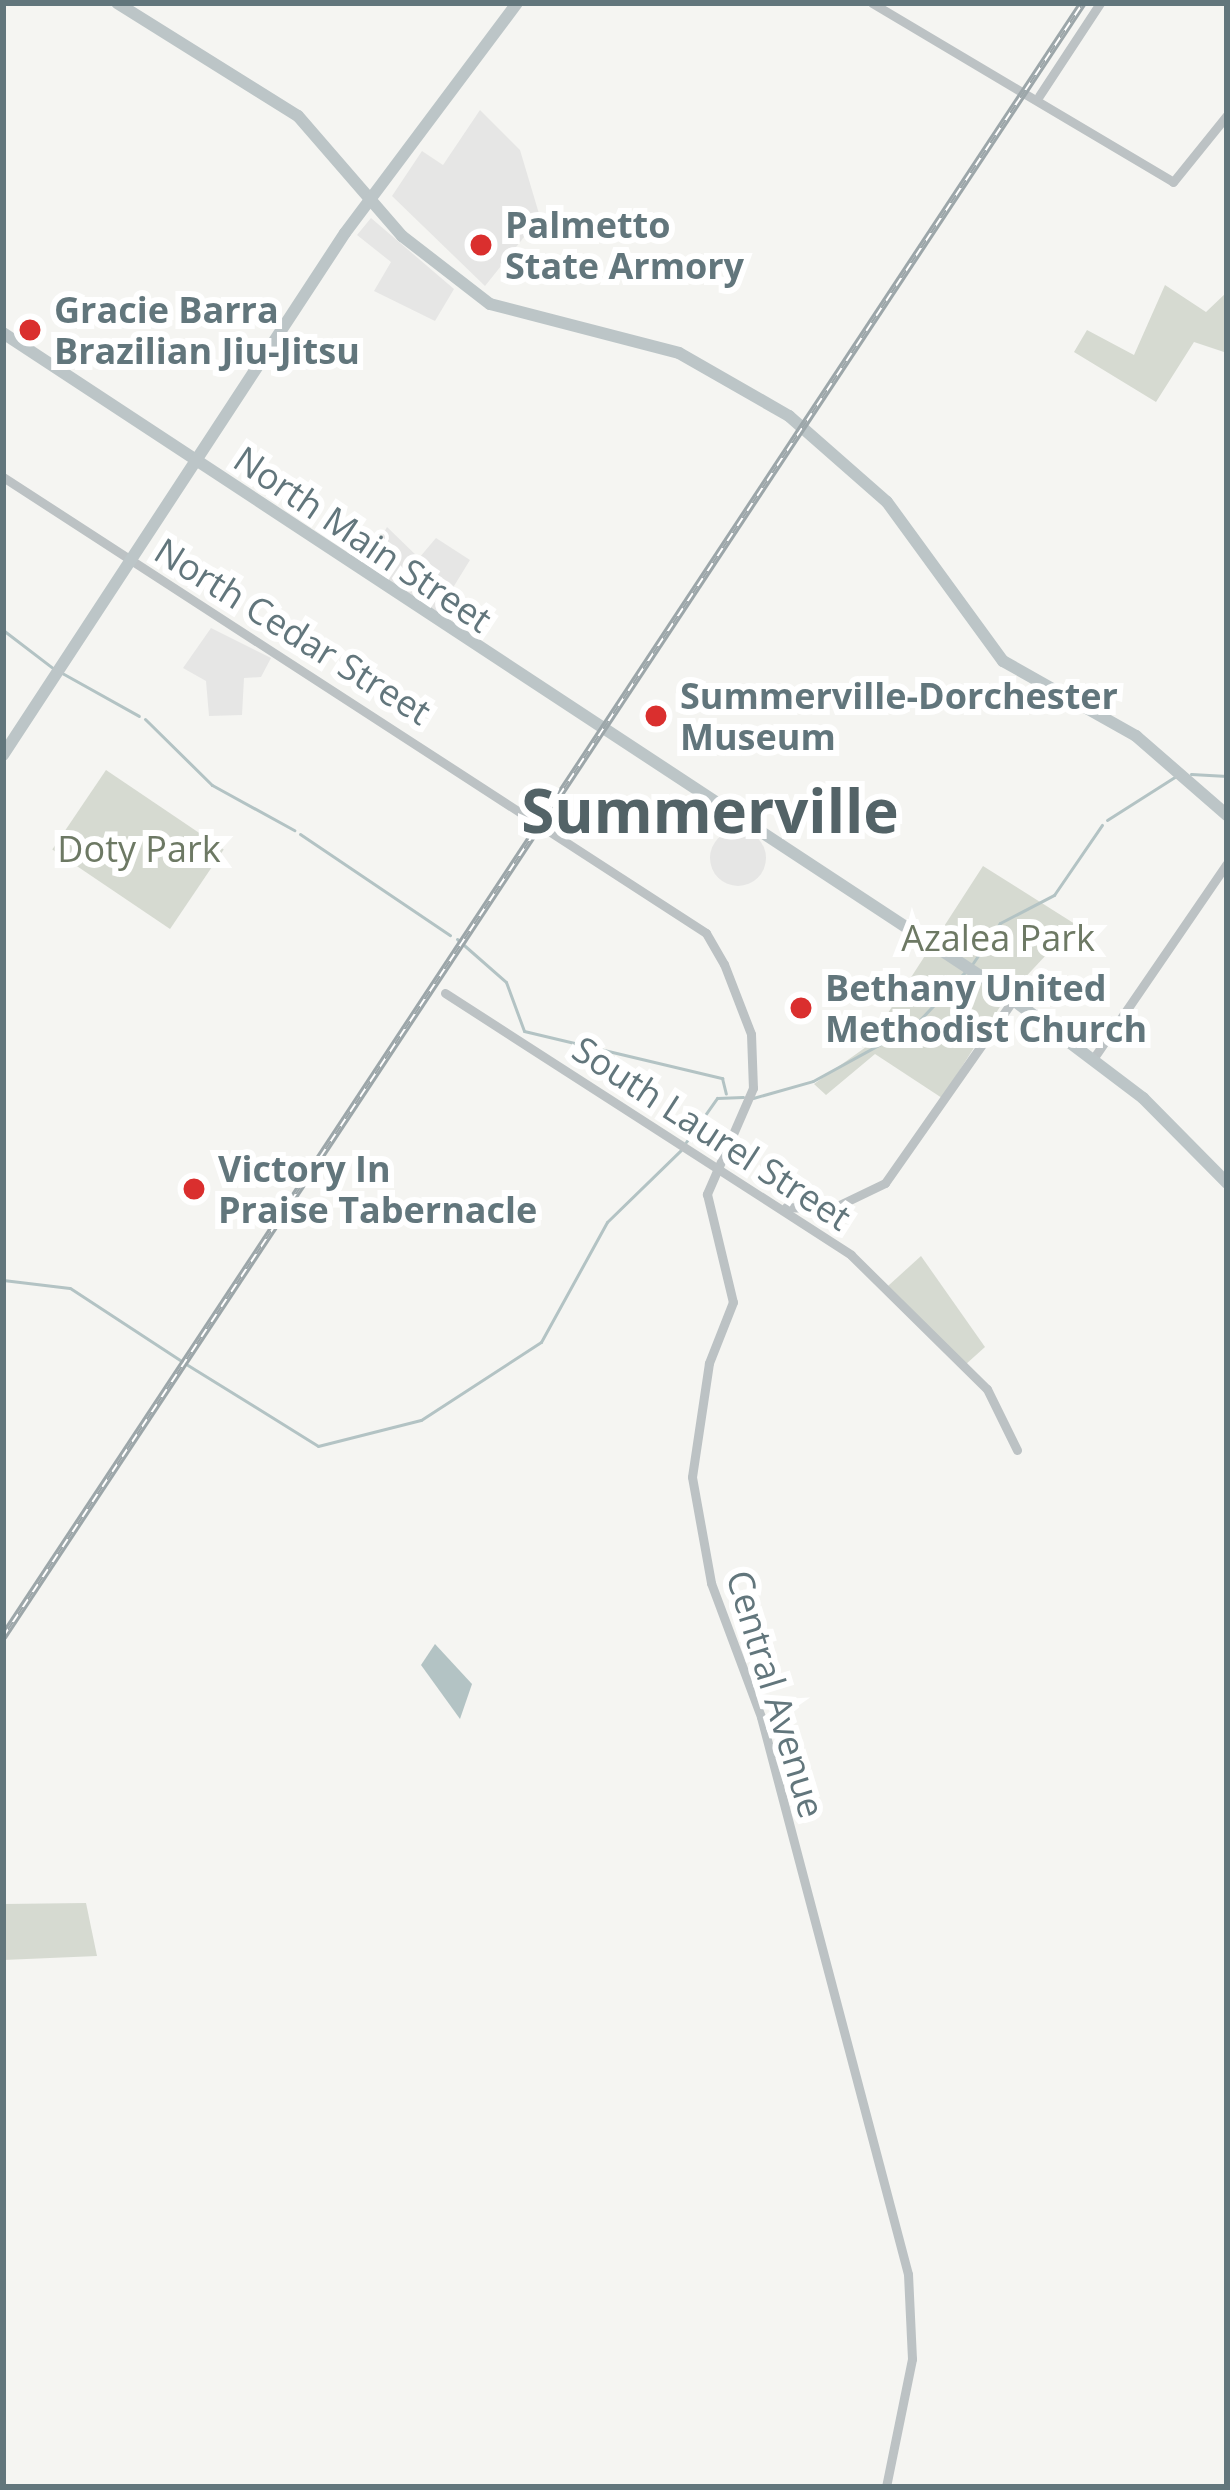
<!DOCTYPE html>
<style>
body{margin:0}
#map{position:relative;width:1230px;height:2490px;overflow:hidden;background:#f5f5f2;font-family:"Open Sans",sans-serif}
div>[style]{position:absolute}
.built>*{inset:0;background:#e6e6e5}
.round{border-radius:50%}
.green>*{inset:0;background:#d6dad1;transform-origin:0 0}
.water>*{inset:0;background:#b3c3c4}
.stream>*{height:3px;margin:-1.5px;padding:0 1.5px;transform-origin:1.5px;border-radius:1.5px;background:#b3c3c4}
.tertiary>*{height:9px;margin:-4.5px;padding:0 4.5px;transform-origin:4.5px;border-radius:4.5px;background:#bcc2c4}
.primary>*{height:12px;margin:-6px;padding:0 6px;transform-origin:6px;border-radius:6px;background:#bcc5c7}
.rail>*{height:8px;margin-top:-4px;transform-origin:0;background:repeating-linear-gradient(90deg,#fff 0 9px,#9ca6a9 0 18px);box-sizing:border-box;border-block:3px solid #9ca6a9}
.dots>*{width:33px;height:33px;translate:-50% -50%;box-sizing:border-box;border:6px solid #fff;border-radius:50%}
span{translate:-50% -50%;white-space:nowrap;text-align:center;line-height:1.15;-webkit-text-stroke:12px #fff;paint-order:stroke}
.poi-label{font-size:36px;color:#62767c;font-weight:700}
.left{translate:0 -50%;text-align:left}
.street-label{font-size:36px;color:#62767c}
.park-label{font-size:36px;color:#6d7964}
.town-label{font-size:60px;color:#536367;font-weight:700}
.frame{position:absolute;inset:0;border:6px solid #62767c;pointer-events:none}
</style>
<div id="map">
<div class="built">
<div style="clip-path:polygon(480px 110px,520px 150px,540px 217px,485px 286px,392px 196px,422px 151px,443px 165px)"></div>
<div style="clip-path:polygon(371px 218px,454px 289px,435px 321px,374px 291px,391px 262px,357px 235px)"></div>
<div style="clip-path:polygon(387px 527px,419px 558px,436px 538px,470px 560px,438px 612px,364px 568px)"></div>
<div style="clip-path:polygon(211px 628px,271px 658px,261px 677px,244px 678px,242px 715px,209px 716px,206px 681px,183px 668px)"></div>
<div class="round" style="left:710px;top:830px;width:56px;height:56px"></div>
</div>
<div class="green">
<div style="clip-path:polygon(1165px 285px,1206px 312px,1227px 292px,1227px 353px,1194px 342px,1156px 402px,1074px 352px,1087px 330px,1134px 355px)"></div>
<div style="left:106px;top:770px;width:142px;height:96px;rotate:34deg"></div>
<div style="clip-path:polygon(983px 866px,1075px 924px,1005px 999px,942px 1098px,875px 1054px,826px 1095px,814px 1084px,866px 1047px)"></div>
<div style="clip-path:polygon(921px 1256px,985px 1347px,965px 1365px,888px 1286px)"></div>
<div style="clip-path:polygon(86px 1903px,97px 1956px,3px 1960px,3px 1904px)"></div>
</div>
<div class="water">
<div style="clip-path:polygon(435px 1644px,472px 1684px,460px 1719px,421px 1665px)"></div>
</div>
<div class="stream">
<div style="left:3px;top:630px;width:64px;rotate:37.4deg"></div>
<div style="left:62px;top:673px;width:88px;rotate:29.2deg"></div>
<div style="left:145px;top:719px;width:94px;rotate:44.6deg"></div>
<div style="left:212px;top:785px;width:94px;rotate:28.8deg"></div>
<div style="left:1191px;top:774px;width:36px;rotate:3deg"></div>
<div style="left:1107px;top:820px;width:82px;rotate:-32.5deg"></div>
<div style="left:300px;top:834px;width:181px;rotate:34deg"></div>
<div style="left:457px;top:939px;width:65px;rotate:41.3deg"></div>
<div style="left:506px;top:982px;width:52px;rotate:69.8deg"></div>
<div style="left:524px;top:1031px;width:204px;rotate:13.4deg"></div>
<div style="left:722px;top:1078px;width:16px;rotate:76deg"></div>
<div style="left:973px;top:963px;width:48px;rotate:-56deg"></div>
<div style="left:1000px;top:923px;width:61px;rotate:-27.4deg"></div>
<div style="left:1054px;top:895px;width:85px;rotate:-55.6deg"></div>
<div style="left:753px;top:1098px;width:62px;rotate:-15.8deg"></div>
<div style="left:813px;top:1081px;width:116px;rotate:-28.8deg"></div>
<div style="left:915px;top:1025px;width:73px;rotate:-46.7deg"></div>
<div style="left:686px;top:1142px;width:54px;rotate:-54.8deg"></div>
<div style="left:717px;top:1098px;width:26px;rotate:-2deg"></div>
<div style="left:3px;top:1280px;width:67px;rotate:6.8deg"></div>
<div style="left:70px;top:1288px;width:135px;rotate:33.2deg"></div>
<div style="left:186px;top:1364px;width:155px;rotate:31.8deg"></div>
<div style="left:318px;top:1446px;width:106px;rotate:-14.2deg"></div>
<div style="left:421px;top:1420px;width:143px;rotate:-33deg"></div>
<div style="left:541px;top:1342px;width:137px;rotate:-61.2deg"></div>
<div style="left:607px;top:1222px;width:103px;rotate:-44.2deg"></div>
</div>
<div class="tertiary">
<div style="left:872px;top:3px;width:350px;rotate:30.7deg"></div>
<div style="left:1173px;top:182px;width:86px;rotate:-51.1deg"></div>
<div style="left:1039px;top:96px;width:111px;rotate:-56.7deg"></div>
<div style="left:3px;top:477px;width:838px;rotate:32.97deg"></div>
<div style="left:706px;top:933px;width:36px;rotate:60deg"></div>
<div style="left:724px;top:964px;width:75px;rotate:68.9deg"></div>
<div style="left:751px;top:1034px;width:54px;rotate:87.9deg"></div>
<div style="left:753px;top:1088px;width:116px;rotate:113.5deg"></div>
<div style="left:707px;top:1194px;width:111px;rotate:76.5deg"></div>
<div style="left:733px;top:1302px;width:66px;rotate:111.5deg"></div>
<div style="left:709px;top:1363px;width:115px;rotate:98.5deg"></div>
<div style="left:692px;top:1477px;width:108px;rotate:79.8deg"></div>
<div style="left:711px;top:1583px;width:143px;rotate:69.5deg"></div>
<div style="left:761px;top:1717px;width:576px;rotate:75.22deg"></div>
<div style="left:908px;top:2274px;width:85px;rotate:87.3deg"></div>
<div style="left:912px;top:2359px;width:131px;rotate:101.5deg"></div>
<div style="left:445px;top:993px;width:483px;rotate:32.8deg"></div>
<div style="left:851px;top:1255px;width:191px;rotate:44.6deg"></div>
<div style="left:987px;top:1389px;width:68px;rotate:63.8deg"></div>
<div style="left:1093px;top:1059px;width:237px;rotate:-55.6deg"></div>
<div style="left:786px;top:1207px;width:45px;rotate:2.5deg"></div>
<div style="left:831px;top:1209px;width:60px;rotate:-25.7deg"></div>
<div style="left:885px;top:1183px;width:225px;rotate:-55deg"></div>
</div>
<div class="primary">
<div style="left:117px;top:3px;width:213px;rotate:32deg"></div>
<div style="left:298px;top:116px;width:159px;rotate:49.1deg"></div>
<div style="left:402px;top:236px;width:111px;rotate:37.7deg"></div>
<div style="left:490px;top:304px;width:195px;rotate:14.5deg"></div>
<div style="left:679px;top:353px;width:127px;rotate:29.8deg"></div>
<div style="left:789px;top:416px;width:130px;rotate:41.3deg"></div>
<div style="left:887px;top:502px;width:197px;rotate:53.9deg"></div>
<div style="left:1003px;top:661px;width:153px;rotate:29.4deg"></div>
<div style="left:1136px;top:736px;width:121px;rotate:41deg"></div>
<div style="left:3px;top:333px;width:1183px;rotate:33.34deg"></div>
<div style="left:991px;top:983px;width:191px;rotate:37.1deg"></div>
<div style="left:1143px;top:1098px;width:120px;rotate:45.3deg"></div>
<div style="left:3px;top:755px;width:624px;rotate:-56.77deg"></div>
<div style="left:345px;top:233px;width:287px;rotate:-53.2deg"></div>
</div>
<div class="rail">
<div style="left:3px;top:1637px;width:1959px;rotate:-56.54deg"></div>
</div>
<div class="dots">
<div style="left:481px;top:245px;background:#da2f2e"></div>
<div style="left:30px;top:330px;background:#da2f2e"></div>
<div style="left:656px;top:716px;background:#da2f2e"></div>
<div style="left:801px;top:1008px;background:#da2f2e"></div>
<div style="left:194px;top:1189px;background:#da2f2e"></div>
</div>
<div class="poi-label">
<span class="left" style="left:505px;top:245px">Palmetto<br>State Armory</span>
<span class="left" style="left:54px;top:330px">Gracie Barra<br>Brazilian Jiu-Jitsu</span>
<span class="left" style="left:680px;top:716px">Summerville-Dorchester<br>Museum</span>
<span class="left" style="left:825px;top:1008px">Bethany United<br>Methodist Church</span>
<span class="left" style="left:218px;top:1189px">Victory In<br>Praise Tabernacle</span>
</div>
<div class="street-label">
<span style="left:363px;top:539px;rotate:34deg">North Main Street</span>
<span style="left:293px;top:631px;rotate:32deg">North Cedar Street</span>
<span style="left:712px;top:1133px;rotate:33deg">South Laurel Street</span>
<span style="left:776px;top:1694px;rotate:73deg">Central Avenue</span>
</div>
<div class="park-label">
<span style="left:139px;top:849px">Doty Park</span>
<span style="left:998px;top:938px">Azalea Park</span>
</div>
<div class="town-label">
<span style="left:710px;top:810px">Summerville</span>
</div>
<div class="frame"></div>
</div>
